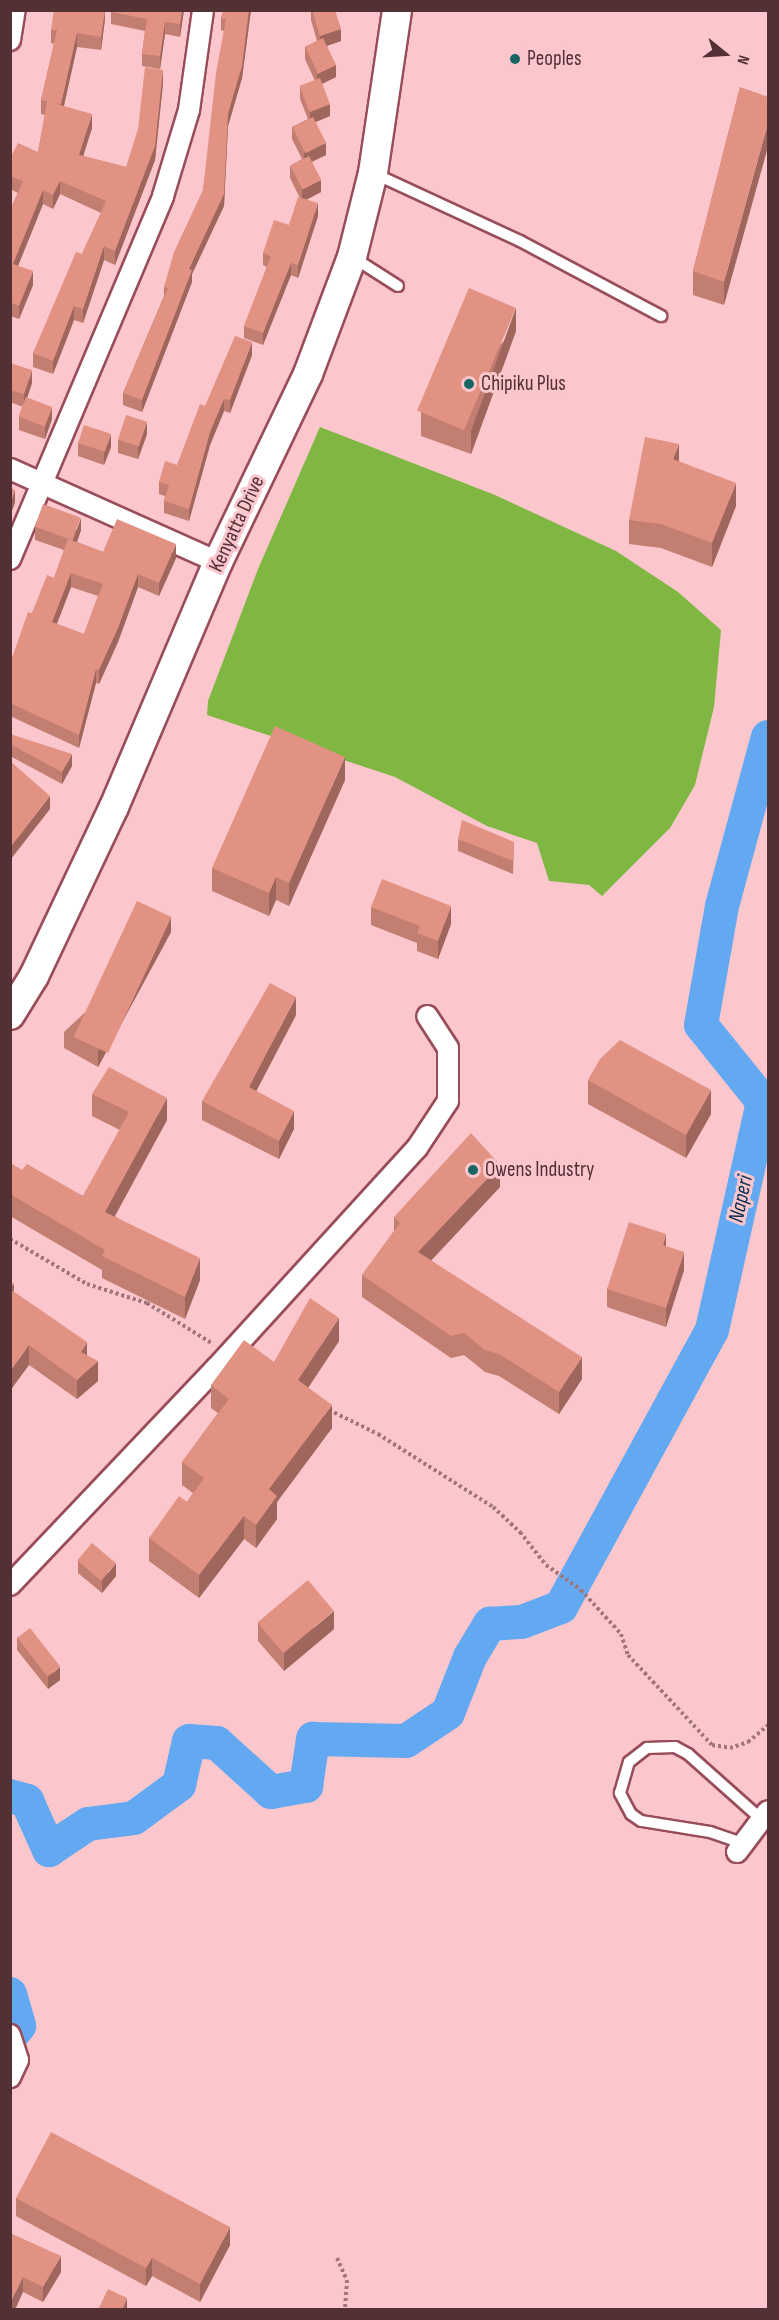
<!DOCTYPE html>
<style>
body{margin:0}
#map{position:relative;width:779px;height:2320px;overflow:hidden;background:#fbc6cc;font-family:"Sofia Sans Condensed",sans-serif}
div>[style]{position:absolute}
.green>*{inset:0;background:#7fb742}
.river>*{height:34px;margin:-17px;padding:0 17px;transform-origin:17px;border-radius:17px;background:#63a9f2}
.path>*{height:4px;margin-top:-2px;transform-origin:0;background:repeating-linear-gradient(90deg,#a1767b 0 3px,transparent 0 6px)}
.roads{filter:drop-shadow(2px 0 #984d59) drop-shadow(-2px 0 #984d59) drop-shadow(0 2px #984d59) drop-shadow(0 -2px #984d59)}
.service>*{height:10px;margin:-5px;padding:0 5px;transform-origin:5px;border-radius:5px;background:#fff}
.minor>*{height:20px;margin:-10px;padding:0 10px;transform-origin:10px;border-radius:10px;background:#fff}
.secondary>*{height:28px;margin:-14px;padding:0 14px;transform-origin:14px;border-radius:14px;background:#fff}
.wall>*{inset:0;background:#c27e71}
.shaded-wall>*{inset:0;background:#9e665c}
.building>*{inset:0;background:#e29283;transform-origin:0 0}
.dots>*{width:16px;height:16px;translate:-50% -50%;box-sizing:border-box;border:3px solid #fbc6cc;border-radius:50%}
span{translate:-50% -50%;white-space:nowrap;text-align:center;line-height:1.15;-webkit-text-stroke:6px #fbc6cc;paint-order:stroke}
.poi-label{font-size:21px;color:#523034}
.left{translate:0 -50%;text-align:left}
.street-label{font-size:21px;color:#523034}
.water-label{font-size:22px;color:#0c3155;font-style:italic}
.frame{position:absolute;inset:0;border:12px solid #523034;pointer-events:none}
.north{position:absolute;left:695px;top:24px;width:60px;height:60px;-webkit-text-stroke:4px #fbc6cc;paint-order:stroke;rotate:108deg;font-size:16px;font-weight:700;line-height:24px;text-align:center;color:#523034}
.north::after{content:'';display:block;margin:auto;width:21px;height:27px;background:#523034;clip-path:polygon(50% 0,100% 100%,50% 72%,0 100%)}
</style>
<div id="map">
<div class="green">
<div style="clip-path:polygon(320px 427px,495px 495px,616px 551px,678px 592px,721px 630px,714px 707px,695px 785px,670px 828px,602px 896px,589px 885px,549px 881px,537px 843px,487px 826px,395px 777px,207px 715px,208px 701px,258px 569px)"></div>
</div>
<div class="river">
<div style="left:10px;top:1796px;width:18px;rotate:16deg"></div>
<div style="left:27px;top:1801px;width:54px;rotate:65.8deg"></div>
<div style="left:49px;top:1850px;width:47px;rotate:-33.7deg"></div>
<div style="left:88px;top:1824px;width:46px;rotate:-7.4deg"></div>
<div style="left:134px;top:1818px;width:56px;rotate:-36.3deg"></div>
<div style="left:179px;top:1785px;width:45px;rotate:-77.2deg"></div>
<div style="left:189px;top:1741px;width:28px;rotate:4deg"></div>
<div style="left:217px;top:1743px;width:73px;rotate:42.2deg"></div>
<div style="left:271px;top:1792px;width:36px;rotate:-10deg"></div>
<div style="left:306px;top:1786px;width:48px;rotate:-81.5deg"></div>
<div style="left:313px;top:1739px;width:93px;rotate:1.2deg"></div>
<div style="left:406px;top:1741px;width:50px;rotate:-33.7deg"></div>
<div style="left:448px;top:1713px;width:60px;rotate:-68.6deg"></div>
<div style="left:470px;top:1657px;width:39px;rotate:-59deg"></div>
<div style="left:490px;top:1624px;width:32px;rotate:-4deg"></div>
<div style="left:522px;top:1622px;width:42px;rotate:-21deg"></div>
<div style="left:561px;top:1607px;width:315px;rotate:-61.4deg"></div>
<div style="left:712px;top:1330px;width:234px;rotate:-77.4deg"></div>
<div style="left:763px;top:1102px;width:99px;rotate:-128.8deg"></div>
<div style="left:701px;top:1025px;width:121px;rotate:-80deg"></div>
<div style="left:722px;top:906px;width:175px;rotate:-74.8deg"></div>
<div style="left:10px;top:1994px;width:33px;rotate:74deg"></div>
<div style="left:19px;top:2026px;width:14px;rotate:129deg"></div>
</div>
<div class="path">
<div style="left:10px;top:1239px;width:89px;rotate:30.3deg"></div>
<div style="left:87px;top:1284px;width:63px;rotate:17.6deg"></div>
<div style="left:147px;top:1303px;width:78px;rotate:31.8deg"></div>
<div style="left:329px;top:1410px;width:55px;rotate:26.1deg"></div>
<div style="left:378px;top:1434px;width:136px;rotate:32.4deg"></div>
<div style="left:493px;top:1507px;width:37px;rotate:43deg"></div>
<div style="left:520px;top:1532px;width:42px;rotate:51.8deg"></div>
<div style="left:546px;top:1565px;width:43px;rotate:35.5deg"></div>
<div style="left:581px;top:1590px;width:59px;rotate:47.7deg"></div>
<div style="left:621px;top:1634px;width:22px;rotate:72deg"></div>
<div style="left:628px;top:1655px;width:123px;rotate:47deg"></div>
<div style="left:712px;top:1745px;width:18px;rotate:9deg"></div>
<div style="left:730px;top:1748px;width:19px;rotate:-18deg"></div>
<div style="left:748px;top:1742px;width:26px;rotate:-40deg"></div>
<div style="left:337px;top:2258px;width:24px;rotate:66deg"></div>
<div style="left:347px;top:2280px;width:30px;rotate:94deg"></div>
</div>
<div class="roads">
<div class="service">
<div style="left:373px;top:173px;width:162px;rotate:24.8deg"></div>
<div style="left:520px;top:241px;width:160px;rotate:28deg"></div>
<div style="left:354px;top:258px;width:52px;rotate:32.5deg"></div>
<div style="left:745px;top:1844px;width:37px;rotate:-161deg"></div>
<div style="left:710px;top:1832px;width:70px;rotate:-170.9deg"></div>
<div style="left:641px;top:1821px;width:12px;rotate:-145deg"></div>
<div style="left:631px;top:1814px;width:24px;rotate:-118deg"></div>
<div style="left:620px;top:1793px;width:32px;rotate:-74deg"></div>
<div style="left:629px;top:1762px;width:23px;rotate:-38deg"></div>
<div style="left:647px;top:1748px;width:28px;rotate:-2deg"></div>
<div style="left:675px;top:1747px;width:15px;rotate:28deg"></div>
<div style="left:688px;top:1754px;width:99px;rotate:41.7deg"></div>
</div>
<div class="minor">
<div style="left:10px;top:40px;width:30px;rotate:-81deg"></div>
<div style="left:10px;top:469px;width:228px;rotate:24.1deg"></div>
<div style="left:10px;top:559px;width:394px;rotate:-67.1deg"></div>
<div style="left:163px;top:196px;width:90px;rotate:-73.2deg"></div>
<div style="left:189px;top:110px;width:101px;rotate:-82deg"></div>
<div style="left:10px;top:1585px;width:299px;rotate:-46.5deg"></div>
<div style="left:216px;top:1368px;width:298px;rotate:-47.6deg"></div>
<div style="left:417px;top:1148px;width:56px;rotate:-56.6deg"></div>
<div style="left:448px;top:1101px;width:53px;rotate:-90deg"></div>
<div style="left:448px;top:1048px;width:38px;rotate:-123deg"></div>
<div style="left:737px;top:1852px;width:51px;rotate:-52.9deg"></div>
<div style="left:10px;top:2035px;width:26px;rotate:72deg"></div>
<div style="left:18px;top:2060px;width:19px;rotate:115deg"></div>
</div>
<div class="secondary">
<div style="left:10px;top:1015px;width:46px;rotate:-58.4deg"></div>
<div style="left:34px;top:976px;width:187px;rotate:-64.7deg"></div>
<div style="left:114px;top:807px;width:266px;rotate:-67deg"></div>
<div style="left:218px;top:562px;width:208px;rotate:-64.4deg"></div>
<div style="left:308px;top:374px;width:125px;rotate:-69.4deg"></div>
<div style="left:352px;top:257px;width:87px;rotate:-76deg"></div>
<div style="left:373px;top:173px;width:165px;rotate:-81.6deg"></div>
</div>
</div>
<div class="wall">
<div style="clip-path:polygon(105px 10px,105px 19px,101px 50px,77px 47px,64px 106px,92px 128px,83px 156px,126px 167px,163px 83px,155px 160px,115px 265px,104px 260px,83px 323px,74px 320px,53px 374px,33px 367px,33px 353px,82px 254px,101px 213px,60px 194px,53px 209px,43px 204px,18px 266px,33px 285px,19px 319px,10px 316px,10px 210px,18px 193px,10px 189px,10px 159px,38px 152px,45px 115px,41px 114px,41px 100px,54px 44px,51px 43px,51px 30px)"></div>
<div style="clip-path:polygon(111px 10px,184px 10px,180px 37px,165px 34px,160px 69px,142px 66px,142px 54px,145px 31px,111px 24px)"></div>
<div style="clip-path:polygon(251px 10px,242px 78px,228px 126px,224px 206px,192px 274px,192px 282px,142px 412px,123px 405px,123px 393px,164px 296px,164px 287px,203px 190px,224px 31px,221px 30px,221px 18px)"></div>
<div style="clip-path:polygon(311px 10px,335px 10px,341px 41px,327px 46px,336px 77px,322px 84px,330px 116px,316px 122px,326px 155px,312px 162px,321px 192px,306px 200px,318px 216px,298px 278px,291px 275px,263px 345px,244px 338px,244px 326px,267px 267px,263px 265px,263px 253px,289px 225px,300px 198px,290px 178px,290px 166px,302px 159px,292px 139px,292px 127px,308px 119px,300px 99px,300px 86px,315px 81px,305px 59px,305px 47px,317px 41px,311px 20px)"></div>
<div style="clip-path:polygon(740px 87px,724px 305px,693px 295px,693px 271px)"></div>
<div style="clip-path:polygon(516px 331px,471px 454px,421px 436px,421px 412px)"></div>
<div style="clip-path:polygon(252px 355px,230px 413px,224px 411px,210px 445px,189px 521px,164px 513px,164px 501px,165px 496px,159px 494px,159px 482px,177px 465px,205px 406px)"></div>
<div style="clip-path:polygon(10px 363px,32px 383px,27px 398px,52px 419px,45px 439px,19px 430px,19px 417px,23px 407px,10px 402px)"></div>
<div style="clip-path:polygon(147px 434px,138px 459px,118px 453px,118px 440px)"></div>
<div style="clip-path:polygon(78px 443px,111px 447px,104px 465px,78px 456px)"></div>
<div style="clip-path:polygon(679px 461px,736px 506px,712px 567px,661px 548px,629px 544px,629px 520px)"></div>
<div style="clip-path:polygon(evenodd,35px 527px,81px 530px,77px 542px,103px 552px,176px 558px,159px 596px,138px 587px,118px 642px,99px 684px,96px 683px,79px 748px,10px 716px,10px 658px,12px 658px,32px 613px,54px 578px,64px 550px,35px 540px,35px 527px,71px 587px,98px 596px,84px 634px,57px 624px,71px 587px)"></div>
<div style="clip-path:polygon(10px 734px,72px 766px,62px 784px,10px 756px)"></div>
<div style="clip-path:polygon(345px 780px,289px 906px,276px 900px,269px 916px,212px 891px,212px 868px)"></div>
<div style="clip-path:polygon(458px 839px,514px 842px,513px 874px,458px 851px)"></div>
<div style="clip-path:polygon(371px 907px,451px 924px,438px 959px,417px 951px,417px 943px,371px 925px)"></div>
<div style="clip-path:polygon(171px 932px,98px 1067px,64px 1048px,64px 1032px)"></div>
<div style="clip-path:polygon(296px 1015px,256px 1091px,294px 1129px,279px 1159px,202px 1120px,202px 1101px)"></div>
<div style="clip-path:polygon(588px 1080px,711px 1114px,686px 1158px,588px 1104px)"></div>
<div style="clip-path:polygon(92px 1094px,167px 1120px,115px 1216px,200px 1280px,185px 1319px,102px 1278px,102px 1270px,10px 1216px,10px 1163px,22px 1170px,83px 1196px,120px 1130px,92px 1116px)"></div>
<div style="clip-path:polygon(500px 1187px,431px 1261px,582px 1379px,559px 1414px,499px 1376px,485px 1372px,464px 1355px,451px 1358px,362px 1297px,362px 1275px,394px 1231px,394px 1217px)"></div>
<div style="clip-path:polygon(666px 1246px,684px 1270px,666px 1327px,607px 1307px,607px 1289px)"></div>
<div style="clip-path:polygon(14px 1292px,87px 1355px,98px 1381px,77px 1399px,29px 1365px)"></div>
<div style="clip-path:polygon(339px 1341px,308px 1388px,332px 1428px,277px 1502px,277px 1519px,256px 1548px,244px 1539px,199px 1598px,149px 1561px,149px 1538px,187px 1502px,193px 1493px,182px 1485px,182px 1462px,218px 1413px,211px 1408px,211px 1385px,274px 1362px)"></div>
<div style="clip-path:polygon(78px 1561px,116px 1576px,102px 1593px,78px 1573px)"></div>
<div style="clip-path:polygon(258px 1623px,334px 1629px,284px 1671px,258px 1641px)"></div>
<div style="clip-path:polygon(17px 1637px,60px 1680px,48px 1689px,17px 1650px)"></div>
<div style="clip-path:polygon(16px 2198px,230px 2245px,200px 2302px,152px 2276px,146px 2286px,16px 2216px)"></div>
<div style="clip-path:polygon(10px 2233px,61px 2272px,43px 2302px,23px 2292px)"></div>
</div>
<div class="shaded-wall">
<div style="clip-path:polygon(105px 10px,105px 19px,101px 50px,101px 37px)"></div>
<div style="clip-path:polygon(182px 10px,184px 10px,180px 37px,180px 24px)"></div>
<div style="clip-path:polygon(249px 10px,251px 10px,242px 78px,228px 126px,224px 206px,192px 274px,192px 282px,142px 412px,142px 400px,189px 269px,228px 114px)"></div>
<div style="clip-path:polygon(165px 22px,165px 34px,160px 69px,160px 56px)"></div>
<div style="clip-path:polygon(341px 29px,341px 41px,320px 48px,320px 36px)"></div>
<div style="clip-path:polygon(77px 33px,77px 47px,61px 118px,61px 104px)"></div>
<div style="clip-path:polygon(336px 65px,336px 77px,317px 86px,317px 74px)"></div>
<div style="clip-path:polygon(163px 70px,163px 83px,155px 160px,115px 265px,115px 251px)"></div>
<div style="clip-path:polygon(330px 104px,330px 116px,310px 124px,310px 112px)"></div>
<div style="clip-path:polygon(92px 114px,92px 128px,79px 169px,79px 155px)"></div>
<div style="clip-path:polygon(768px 123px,768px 147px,724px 305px,724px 282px)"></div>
<div style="clip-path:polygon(326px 143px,326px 155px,304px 165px,304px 153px)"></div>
<div style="clip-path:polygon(321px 180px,321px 192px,302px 202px,302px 189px)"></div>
<div style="clip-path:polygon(60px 181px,60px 194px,53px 209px,53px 195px)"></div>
<div style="clip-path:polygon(43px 190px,43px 204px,13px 278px,13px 264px)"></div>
<div style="clip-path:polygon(318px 203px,318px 216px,298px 278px,298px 265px)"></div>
<div style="clip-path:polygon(104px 246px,104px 260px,83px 323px,83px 309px)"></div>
<div style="clip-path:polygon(291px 263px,291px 275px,263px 345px,263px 333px)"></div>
<div style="clip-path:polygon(33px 271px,33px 285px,19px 319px,19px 306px)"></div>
<div style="clip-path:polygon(74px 306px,74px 320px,53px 374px,53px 361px)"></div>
<div style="clip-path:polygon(516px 308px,516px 331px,471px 454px,471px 431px)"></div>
<div style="clip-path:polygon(252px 342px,252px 355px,230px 413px,230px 400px)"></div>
<div style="clip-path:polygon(32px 370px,32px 383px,24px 407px,24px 394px)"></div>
<div style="clip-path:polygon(224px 399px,224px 411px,210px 445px,189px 521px,189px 509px,210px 432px)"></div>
<div style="clip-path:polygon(52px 407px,52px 419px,45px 439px,45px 427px)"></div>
<div style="clip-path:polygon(147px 422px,147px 434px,138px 459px,138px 447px)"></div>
<div style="clip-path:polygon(111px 434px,111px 447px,104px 465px,104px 453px)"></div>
<div style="clip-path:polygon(679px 444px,679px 468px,673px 459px)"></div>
<div style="clip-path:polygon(736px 483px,736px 506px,712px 567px,712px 543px)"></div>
<div style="clip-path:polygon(15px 490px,15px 503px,10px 516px,10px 504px)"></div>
<div style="clip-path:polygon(81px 518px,81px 530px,73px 553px,73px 540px)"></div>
<div style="clip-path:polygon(176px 544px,176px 558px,159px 596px,159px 583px)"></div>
<div style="clip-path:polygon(71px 573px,71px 587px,52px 636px,52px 622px)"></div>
<div style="clip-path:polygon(138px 574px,138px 587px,118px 642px,99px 684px,99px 670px)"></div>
<div style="clip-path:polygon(96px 669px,96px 683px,79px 748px,79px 735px)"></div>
<div style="clip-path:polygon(72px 754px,72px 766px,62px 784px,62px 772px)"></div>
<div style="clip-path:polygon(345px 757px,345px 780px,289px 906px,289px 883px)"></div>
<div style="clip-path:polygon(50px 796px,50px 809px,11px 859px,11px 846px)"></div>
<div style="clip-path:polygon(276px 877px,276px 900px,269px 916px,269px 893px)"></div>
<div style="clip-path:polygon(451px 906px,451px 924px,438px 959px,438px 941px)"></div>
<div style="clip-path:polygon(171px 917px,171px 932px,98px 1067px,98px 1052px)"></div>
<div style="clip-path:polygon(296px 997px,296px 1015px,249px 1105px,249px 1087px)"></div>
<div style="clip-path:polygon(711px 1090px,711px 1114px,686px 1158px,686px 1135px)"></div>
<div style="clip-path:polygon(167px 1098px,167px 1120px,105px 1234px,105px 1212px)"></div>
<div style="clip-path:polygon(294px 1111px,294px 1129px,279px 1159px,279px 1141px)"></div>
<div style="clip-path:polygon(500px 1165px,500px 1187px,418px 1274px,418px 1252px)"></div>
<div style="clip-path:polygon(666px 1234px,666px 1253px,663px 1245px)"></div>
<div style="clip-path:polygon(684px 1252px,684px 1270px,666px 1327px,666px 1308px)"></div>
<div style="clip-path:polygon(200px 1258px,200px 1280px,185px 1319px,185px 1297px)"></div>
<div style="clip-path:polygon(14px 1284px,14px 1303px,10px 1288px)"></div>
<div style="clip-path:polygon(339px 1318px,339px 1341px,298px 1403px,298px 1380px)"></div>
<div style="clip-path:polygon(87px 1342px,87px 1361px,81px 1352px)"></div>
<div style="clip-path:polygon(29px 1345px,29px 1365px,10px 1391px,10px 1371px)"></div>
<div style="clip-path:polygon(582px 1357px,582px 1379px,559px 1414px,559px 1392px)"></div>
<div style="clip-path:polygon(98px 1361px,98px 1381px,77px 1399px,77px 1380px)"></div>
<div style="clip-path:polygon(332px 1405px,332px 1428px,277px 1502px,277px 1519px,256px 1548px,256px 1525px,269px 1489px)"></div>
<div style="clip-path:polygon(244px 1516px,244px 1539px,199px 1598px,199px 1575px)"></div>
<div style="clip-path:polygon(116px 1563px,116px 1576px,102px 1593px,102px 1581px)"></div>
<div style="clip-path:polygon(334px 1611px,334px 1629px,284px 1671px,284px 1653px)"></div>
<div style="clip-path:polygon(60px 1667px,60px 1680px,48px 1689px,48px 1677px)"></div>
<div style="clip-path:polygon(230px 2227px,230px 2245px,200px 2302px,200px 2284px)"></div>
<div style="clip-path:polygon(61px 2256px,61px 2272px,43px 2302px,43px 2287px)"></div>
<div style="clip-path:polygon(152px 2258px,152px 2276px,146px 2286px,146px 2268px)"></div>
<div style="clip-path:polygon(23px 2277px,23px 2292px,15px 2310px,10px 2310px,10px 2303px)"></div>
<div style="clip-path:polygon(127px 2298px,127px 2310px,122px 2310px)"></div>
</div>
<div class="building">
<div style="clip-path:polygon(54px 10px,105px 10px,101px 37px,77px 33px,61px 104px,53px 103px,92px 114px,79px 155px,126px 167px,138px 129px,145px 67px,163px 70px,155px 146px,115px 251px,104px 246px,83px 309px,74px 306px,53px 361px,33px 353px,76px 252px,82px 254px,106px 201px,60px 181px,53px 195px,43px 190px,13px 264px,33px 271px,19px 306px,10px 302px,10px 210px,23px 181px,10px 176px,10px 159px,18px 143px,38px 152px,47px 101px,41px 100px,57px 30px,51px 30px)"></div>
<div style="clip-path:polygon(111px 10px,182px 10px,180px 24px,165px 22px,160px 56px,142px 54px,147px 19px,111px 12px)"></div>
<div style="clip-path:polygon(223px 10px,249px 10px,242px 66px,228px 114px,224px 194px,189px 269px,192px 270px,142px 400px,123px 393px,168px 288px,164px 287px,174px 252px,203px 190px,216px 73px,226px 19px,221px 18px)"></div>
<div style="clip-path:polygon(312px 10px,335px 10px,341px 29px,320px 36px)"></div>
<div style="left:323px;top:38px;width:30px;height:20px;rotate:64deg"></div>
<div style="left:320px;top:78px;width:28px;height:22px;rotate:69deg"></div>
<div style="clip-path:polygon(740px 87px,768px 97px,768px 123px,724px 282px,693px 271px)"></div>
<div style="left:313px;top:117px;width:29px;height:23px;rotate:63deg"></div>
<div style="left:309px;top:156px;width:27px;height:21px;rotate:63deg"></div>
<div style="clip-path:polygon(298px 197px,318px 203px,298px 265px,291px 263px,263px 333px,244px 326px,271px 256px,263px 253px,274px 220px,289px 225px)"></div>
<div style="left:469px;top:288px;width:51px;height:133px;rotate:23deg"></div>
<div style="clip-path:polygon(235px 336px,252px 342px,230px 400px,224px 399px,210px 432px,189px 509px,164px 501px,169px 485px,159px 482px,165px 461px,177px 465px,200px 404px,205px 406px)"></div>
<div style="clip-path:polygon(10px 363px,32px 370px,24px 394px,10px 390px)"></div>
<div style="left:26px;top:397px;width:28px;height:21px;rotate:21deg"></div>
<div style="left:126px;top:415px;width:22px;height:26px;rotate:18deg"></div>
<div style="left:84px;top:425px;width:28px;height:19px;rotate:18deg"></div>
<div style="clip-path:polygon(645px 437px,679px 444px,673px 459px,736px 483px,712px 543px,661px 524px,629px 520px)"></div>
<div style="clip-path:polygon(10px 488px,15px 490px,10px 504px)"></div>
<div style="left:43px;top:504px;width:40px;height:24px;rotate:20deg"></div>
<div style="clip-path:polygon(evenodd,117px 519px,176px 544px,159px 583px,138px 574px,118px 628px,99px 670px,96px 669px,79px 735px,10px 703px,10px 658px,12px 658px,28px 612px,32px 613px,47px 575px,54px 578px,68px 539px,103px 552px,117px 519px,71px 573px,103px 584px,84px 634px,52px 622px,71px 573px)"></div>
<div style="clip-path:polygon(275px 726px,345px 757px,289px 883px,276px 877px,269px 893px,212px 868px)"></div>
<div style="clip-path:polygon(10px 734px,72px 754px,62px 772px,10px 744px)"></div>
<div style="clip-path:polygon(10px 761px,50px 796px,11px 846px,10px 846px)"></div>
<div style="clip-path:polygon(462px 820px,514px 842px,513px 861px,458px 839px)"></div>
<div style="clip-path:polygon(382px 879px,451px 906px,438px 941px,417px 933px,420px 926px,371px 907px)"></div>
<div style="left:137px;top:901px;width:38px;height:150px;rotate:25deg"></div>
<div style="clip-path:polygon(270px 983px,296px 997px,249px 1087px,294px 1111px,279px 1141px,202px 1101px)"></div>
<div style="clip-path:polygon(620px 1040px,711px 1090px,686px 1135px,588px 1080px,600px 1059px)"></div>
<div style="clip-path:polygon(109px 1067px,167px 1098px,105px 1212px,200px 1258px,185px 1297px,102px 1256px,105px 1250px,10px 1194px,10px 1163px,22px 1170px,27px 1164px,83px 1196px,129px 1112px,92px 1094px)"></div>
<div style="clip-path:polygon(471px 1133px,500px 1165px,418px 1252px,582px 1357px,559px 1392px,499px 1354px,485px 1350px,464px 1333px,451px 1336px,362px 1275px,400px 1223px,394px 1217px)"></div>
<div style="clip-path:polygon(629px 1222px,666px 1234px,663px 1245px,684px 1252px,666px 1308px,607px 1289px)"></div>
<div style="clip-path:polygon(10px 1281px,14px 1284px,10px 1288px)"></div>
<div style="clip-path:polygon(10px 1289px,87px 1342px,81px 1352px,98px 1361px,77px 1380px,29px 1345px,10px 1371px)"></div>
<div style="clip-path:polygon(310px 1298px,339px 1318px,298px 1380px,332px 1405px,269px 1489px,277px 1496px,256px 1525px,244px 1516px,199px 1575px,149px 1538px,179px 1496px,187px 1502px,204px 1478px,182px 1462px,229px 1399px,211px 1385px,244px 1340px,274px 1362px)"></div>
<div style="left:92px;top:1543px;width:31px;height:23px;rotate:40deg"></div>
<div style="left:308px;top:1580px;width:40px;height:66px;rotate:50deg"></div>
<div style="left:30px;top:1628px;width:49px;height:16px;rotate:52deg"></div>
<div style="clip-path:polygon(51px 2132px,230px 2227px,200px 2284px,152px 2258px,146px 2268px,16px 2198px)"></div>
<div style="clip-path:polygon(10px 2233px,61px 2256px,43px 2287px,23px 2277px,10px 2303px)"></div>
<div style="clip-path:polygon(108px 2289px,127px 2298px,122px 2310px,98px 2310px)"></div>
</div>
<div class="dots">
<div style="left:515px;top:59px;background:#186663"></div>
<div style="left:469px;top:384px;background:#186663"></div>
<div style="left:473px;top:1170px;background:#186663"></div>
</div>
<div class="poi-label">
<span class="left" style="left:527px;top:59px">Peoples</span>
<span class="left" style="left:481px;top:384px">Chipiku Plus</span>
<span class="left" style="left:485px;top:1170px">Owens Industry</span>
</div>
<div class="street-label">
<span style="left:237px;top:524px;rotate:-65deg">Kenyatta Drive</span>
</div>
<div class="water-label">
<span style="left:741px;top:1199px;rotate:-78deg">Naperi</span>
</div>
<div class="frame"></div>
<div class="north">N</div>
</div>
